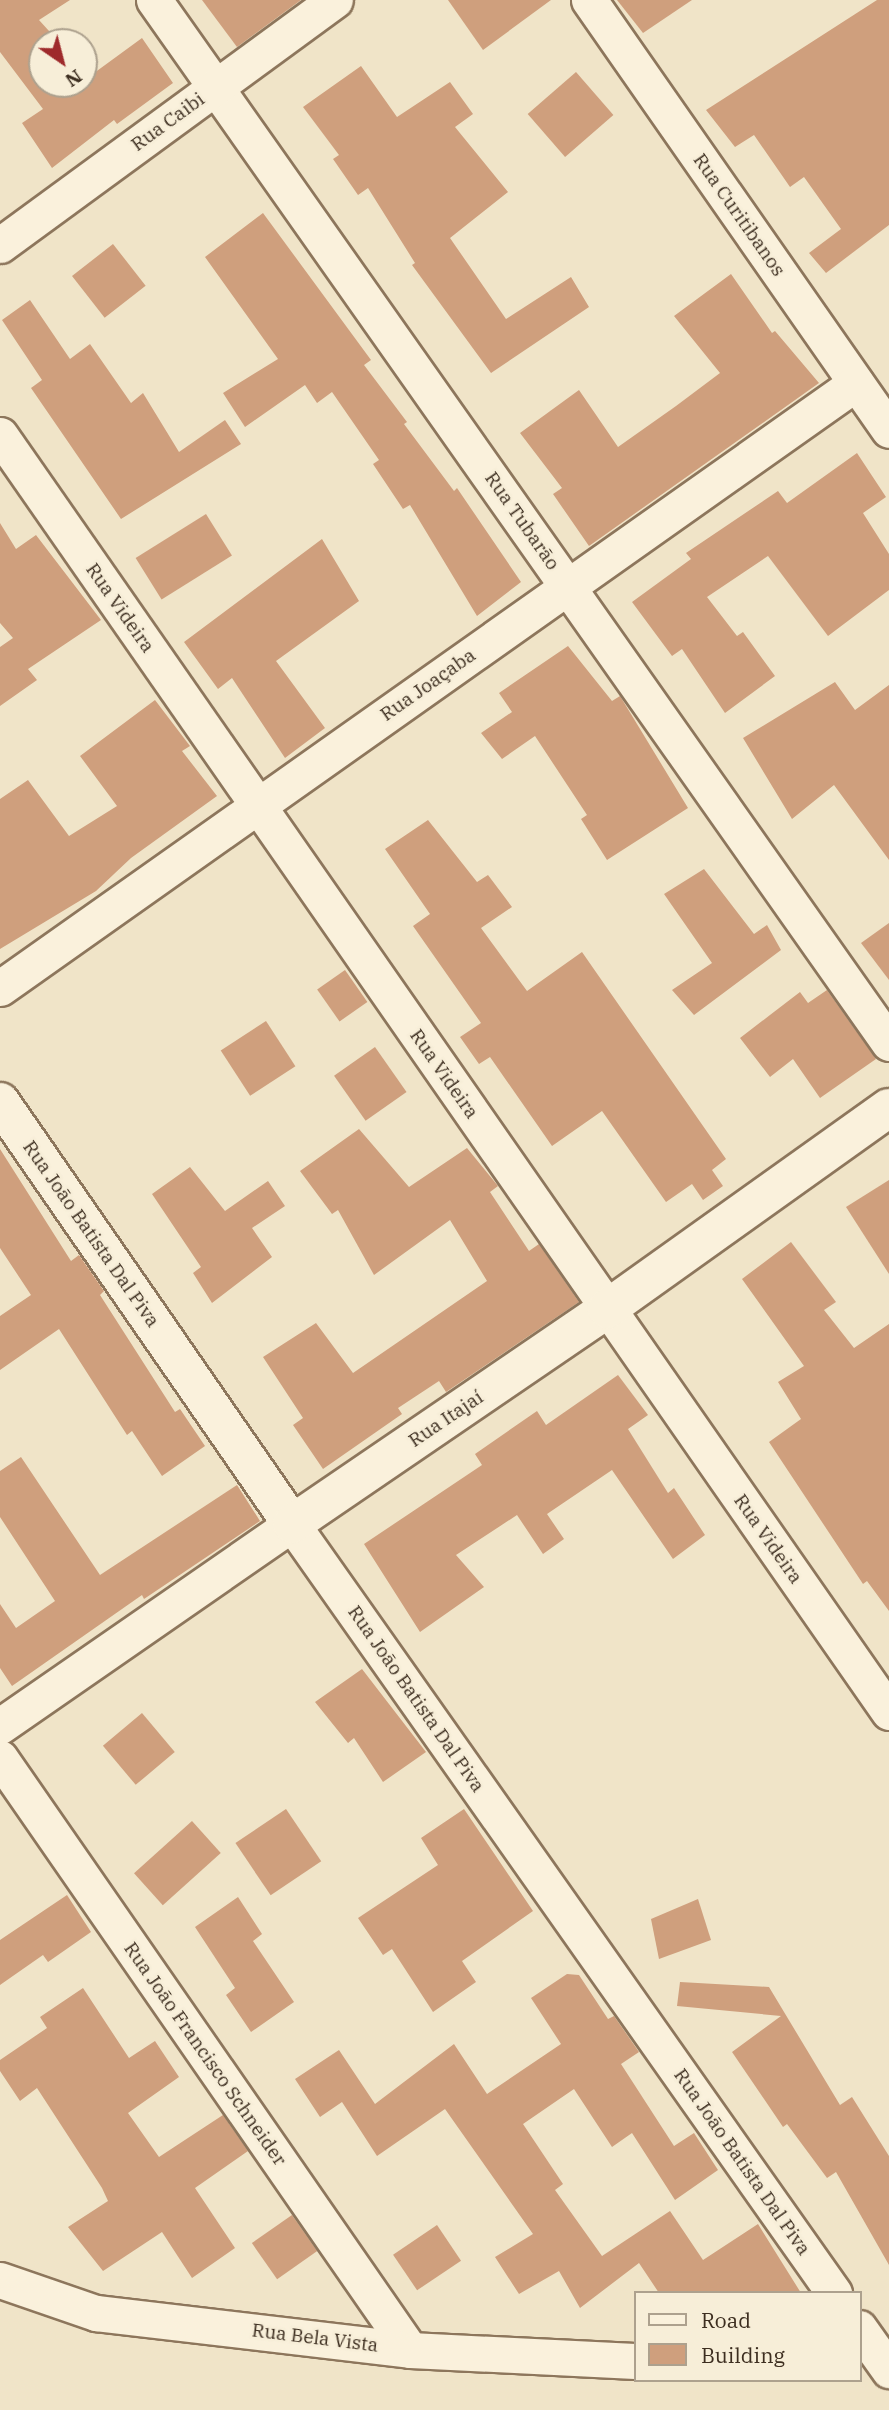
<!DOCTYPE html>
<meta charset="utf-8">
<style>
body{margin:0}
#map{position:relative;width:889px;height:2410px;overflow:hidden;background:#f0e4c8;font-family:"IBM Plex Serif",serif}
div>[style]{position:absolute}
.building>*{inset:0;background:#cf9f7d;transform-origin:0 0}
.roads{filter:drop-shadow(2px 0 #8d765c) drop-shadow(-2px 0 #8d765c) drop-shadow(0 2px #8d765c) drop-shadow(0 -2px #8d765c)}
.minor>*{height:35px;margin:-17.5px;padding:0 17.5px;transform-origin:17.5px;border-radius:17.5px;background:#faf1dc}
.tertiary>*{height:38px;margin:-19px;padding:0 19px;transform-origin:19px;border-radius:19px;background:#faf1dc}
span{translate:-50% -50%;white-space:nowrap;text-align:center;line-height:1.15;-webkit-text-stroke:5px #f7eed8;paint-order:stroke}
.street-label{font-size:19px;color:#3d2e20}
.legend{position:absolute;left:634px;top:2291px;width:228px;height:91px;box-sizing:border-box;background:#f7eed8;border:2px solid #ada18e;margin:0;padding:9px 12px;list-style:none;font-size:21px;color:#3d2e20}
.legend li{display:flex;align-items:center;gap:14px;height:35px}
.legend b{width:35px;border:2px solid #ada18e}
.north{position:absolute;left:28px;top:28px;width:70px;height:70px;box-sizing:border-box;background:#f7eed8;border:2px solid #ada18e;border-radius:50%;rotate:145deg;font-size:19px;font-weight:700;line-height:28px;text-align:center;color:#3d2e20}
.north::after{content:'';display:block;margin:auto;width:24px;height:32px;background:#9e2a2b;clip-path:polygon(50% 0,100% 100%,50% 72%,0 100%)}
</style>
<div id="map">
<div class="building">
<div style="clip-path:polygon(0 0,70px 0,39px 20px,59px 42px,42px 42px,42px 84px,84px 84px,84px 70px,90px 76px,142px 38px,173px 83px,117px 124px,114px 120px,52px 168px,22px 123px,43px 109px,0 52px)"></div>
<div style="clip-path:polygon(202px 0,301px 0,237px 47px)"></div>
<div style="clip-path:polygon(448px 0,551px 0,483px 50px)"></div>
<div style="clip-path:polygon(617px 0,692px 0,643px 33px)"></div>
<div style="clip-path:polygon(877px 0,889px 0,889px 225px,826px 273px,809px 253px,841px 229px,804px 177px,790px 187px,754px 135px,735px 147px,706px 110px)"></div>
<div style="clip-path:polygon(361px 66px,397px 117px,450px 82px,473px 114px,455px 127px,508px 192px,450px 238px,506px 319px,571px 277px,589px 307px,491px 373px,412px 265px,415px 263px,368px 188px,358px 195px,333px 159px,339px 155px,303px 107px)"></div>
<div style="left:576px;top:72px;width:57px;height:64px;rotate:49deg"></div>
<div style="clip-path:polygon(263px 213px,371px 360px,364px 365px,407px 422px,404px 424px,454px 491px,457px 488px,521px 582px,477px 616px,410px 505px,403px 509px,373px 464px,379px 460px,332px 392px,317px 403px,305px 385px,245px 427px,223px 393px,278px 359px,205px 257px)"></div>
<div style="left:113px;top:244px;width:53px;height:52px;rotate:52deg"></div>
<div style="clip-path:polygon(731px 274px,772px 333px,775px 331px,819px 383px,589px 546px,553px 494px,562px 488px,520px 433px,579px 390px,618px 447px,676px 406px,720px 373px,674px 316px)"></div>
<div style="clip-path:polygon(30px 300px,70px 359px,90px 344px,131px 403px,143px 393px,179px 452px,225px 420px,241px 444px,121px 519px,31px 388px,42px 380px,2px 320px)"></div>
<div style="clip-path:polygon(857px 453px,886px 497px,863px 513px,889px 554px,889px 590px,828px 636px,768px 556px,707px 597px,737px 636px,743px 632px,775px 676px,725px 713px,682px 649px,672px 656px,632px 602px,691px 559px,686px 553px,778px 491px,787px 503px)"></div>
<div style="left:206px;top:514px;width:49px;height:83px;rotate:58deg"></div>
<div style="clip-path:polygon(0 523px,16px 549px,36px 535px,101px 620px,28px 669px,37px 680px,0 706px,0 647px,13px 638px,0 623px)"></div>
<div style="clip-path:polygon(322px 539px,359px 601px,276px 661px,325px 728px,285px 758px,232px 678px,218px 689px,184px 642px)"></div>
<div style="clip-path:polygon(568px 646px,612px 701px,620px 696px,688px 808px,607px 860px,581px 819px,587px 815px,535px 736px,502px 759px,481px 733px,512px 712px,499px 693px)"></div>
<div style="clip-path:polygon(835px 682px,855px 710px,889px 685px,889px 860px,834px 785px,792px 819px,743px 738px)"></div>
<div style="clip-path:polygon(155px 700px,190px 746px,182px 751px,217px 796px,131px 858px,96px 891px,0 949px,0 799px,28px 780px,69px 836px,117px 806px,80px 756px)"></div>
<div style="clip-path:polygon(428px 820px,477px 882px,488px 875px,512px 907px,481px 928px,527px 991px,582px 952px,726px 1159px,712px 1170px,723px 1186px,703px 1200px,692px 1184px,666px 1202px,602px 1111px,552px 1146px,490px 1057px,479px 1064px,460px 1037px,481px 1023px,413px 926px,430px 914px,385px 849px)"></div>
<div style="clip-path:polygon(704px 869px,754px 934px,767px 925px,781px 950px,694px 1015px,672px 990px,712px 963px,664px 894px)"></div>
<div style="clip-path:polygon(889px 923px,889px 980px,861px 943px)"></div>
<div style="left:345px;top:970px;width:39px;height:34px;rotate:55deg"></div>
<div style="clip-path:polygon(827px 990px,876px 1059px,820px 1098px,793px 1059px,770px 1077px,740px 1038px,800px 992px,808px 1003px)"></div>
<div style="left:266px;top:1021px;width:54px;height:54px;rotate:57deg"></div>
<div style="left:375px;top:1047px;width:55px;height:50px;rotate:55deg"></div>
<div style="clip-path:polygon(359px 1129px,409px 1187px,467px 1148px,498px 1186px,490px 1192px,529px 1251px,539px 1244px,579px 1302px,446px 1392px,439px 1381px,398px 1408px,402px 1414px,323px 1469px,293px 1425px,303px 1418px,263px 1357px,316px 1323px,353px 1373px,487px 1281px,450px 1220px,374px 1275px,338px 1210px,332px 1214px,300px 1171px)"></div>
<div style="clip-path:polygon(0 1149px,71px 1261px,79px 1255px,104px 1291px,100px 1295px,175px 1412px,180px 1409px,205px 1446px,162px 1476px,132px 1431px,127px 1435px,59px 1329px,0 1370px,0 1316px,31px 1295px,0 1248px)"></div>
<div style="clip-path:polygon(190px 1167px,225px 1211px,268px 1181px,285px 1206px,252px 1228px,272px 1257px,212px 1303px,193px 1273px,201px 1267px,152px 1194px)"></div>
<div style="clip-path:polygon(889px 1180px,889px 1274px,846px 1207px)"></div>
<div style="clip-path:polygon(791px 1242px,836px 1302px,824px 1310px,854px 1348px,889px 1324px,889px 1611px,867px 1581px,863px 1584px,769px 1442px,801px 1419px,778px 1382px,804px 1366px,742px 1279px)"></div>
<div style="clip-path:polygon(618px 1375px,648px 1415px,628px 1429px,668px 1493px,674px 1488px,705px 1535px,673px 1559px,612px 1470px,547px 1514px,564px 1539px,543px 1554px,517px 1515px,456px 1555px,484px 1587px,420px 1632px,364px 1544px,482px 1465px,475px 1454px,537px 1411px,546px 1425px)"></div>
<div style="clip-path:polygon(21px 1457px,100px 1575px,237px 1485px,260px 1521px,144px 1599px,142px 1595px,12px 1686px,0 1668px,0 1604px,16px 1628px,55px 1601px,0 1517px,0 1471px)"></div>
<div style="clip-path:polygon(362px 1669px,426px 1752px,383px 1782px,354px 1738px,348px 1743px,315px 1702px)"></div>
<div style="left:142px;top:1713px;width:51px;height:51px;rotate:50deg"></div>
<div style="left:286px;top:1809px;width:63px;height:61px;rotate:56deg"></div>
<div style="clip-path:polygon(464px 1809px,533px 1911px,462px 1961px,476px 1982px,433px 2012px,392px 1949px,383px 1955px,358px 1918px,438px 1865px,421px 1838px)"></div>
<div style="left:192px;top:1821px;width:43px;height:78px;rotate:48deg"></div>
<div style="clip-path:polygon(67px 1895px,91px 1932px,48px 1962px,43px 1955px,0 1985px,0 1940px)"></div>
<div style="clip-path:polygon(238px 1897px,262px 1934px,253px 1941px,294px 2002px,251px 2032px,226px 1995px,235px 1988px,195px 1927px)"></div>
<div style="clip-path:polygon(698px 1899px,711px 1940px,659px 1959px,651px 1919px)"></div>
<div style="clip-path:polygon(567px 1974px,579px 1975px,608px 2019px,614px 2016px,639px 2052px,621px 2064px,674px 2146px,694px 2133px,718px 2170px,675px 2200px,632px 2133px,612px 2147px,574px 2089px,523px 2124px,563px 2184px,555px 2190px,602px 2256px,670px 2211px,703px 2260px,758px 2224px,801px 2293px,659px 2293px,639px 2263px,580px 2308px,559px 2271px,519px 2294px,495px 2257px,533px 2234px,445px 2109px,377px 2156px,342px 2102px,320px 2117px,295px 2079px,339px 2050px,375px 2104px,454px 2044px,487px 2094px,561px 2044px,531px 1998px)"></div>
<div style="clip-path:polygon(680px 1982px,769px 1987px,840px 2105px,852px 2097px,889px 2156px,889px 2265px,836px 2172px,827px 2178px,787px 2124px,783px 2127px,732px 2052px,781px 2016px,677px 2006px)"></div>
<div style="clip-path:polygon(83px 1988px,129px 2058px,155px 2041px,179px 2077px,128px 2113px,159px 2157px,223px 2115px,248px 2151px,195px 2188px,235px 2248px,192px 2278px,162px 2232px,103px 2271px,68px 2227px,108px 2201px,102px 2188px,37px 2088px,20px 2101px,0 2071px,0 2060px,47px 2028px,40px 2017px)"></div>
<div style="left:292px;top:2215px;width:44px;height:49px;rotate:55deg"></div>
<div style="left:437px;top:2225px;width:43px;height:53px;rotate:56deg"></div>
</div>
<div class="roads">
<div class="minor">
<div style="left:154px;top:0;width:1276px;rotate:54.83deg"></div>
<div style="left:589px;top:0;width:524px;rotate:55.1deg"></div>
<div style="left:0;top:245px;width:415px;rotate:-36.2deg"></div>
<div style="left:0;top:435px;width:1556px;rotate:55.16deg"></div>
<div style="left:0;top:988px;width:1048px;rotate:-35.25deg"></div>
<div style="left:0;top:1726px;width:355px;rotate:-34.7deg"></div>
<div style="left:292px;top:1524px;width:941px;rotate:54.82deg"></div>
<div style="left:0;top:1758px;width:720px;rotate:55.29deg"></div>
<div style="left:0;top:2280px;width:102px;rotate:19deg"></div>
<div style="left:96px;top:2313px;width:316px;rotate:6.7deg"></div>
<div style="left:410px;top:2350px;width:225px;rotate:2.8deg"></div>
<div style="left:859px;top:2328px;width:52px;rotate:54.5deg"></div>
</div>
<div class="tertiary">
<div style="left:0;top:1102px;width:513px;rotate:55.32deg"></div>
<div style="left:292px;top:1524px;width:381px;rotate:-34.3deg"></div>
<div style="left:607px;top:1309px;width:346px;rotate:-35.5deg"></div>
</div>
</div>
<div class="street-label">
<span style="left:168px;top:122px;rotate:-36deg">Rua Caibi</span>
<span style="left:739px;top:215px;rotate:55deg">Rua Curitibanos</span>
<span style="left:522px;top:521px;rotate:55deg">Rua Tubarão</span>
<span style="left:120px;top:608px;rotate:55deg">Rua Videira</span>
<span style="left:428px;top:685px;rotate:-35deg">Rua Joaçaba</span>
<span style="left:444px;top:1074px;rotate:55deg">Rua Videira</span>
<span style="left:91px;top:1234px;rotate:55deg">Rua João Batista Dal Piva</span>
<span style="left:446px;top:1419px;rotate:-34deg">Rua Itajaí</span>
<span style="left:768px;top:1539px;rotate:55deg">Rua Videira</span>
<span style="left:416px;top:1699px;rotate:55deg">Rua João Batista Dal Piva</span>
<span style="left:205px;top:2054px;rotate:55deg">Rua João Francisco Schneider</span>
<span style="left:742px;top:2162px;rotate:55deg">Rua João Batista Dal Piva</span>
<span style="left:315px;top:2338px;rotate:7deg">Rua Bela Vista</span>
</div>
<ul class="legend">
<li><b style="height:9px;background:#faf1dc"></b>Road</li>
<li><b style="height:19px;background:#cf9f7d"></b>Building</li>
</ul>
<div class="north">N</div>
</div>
